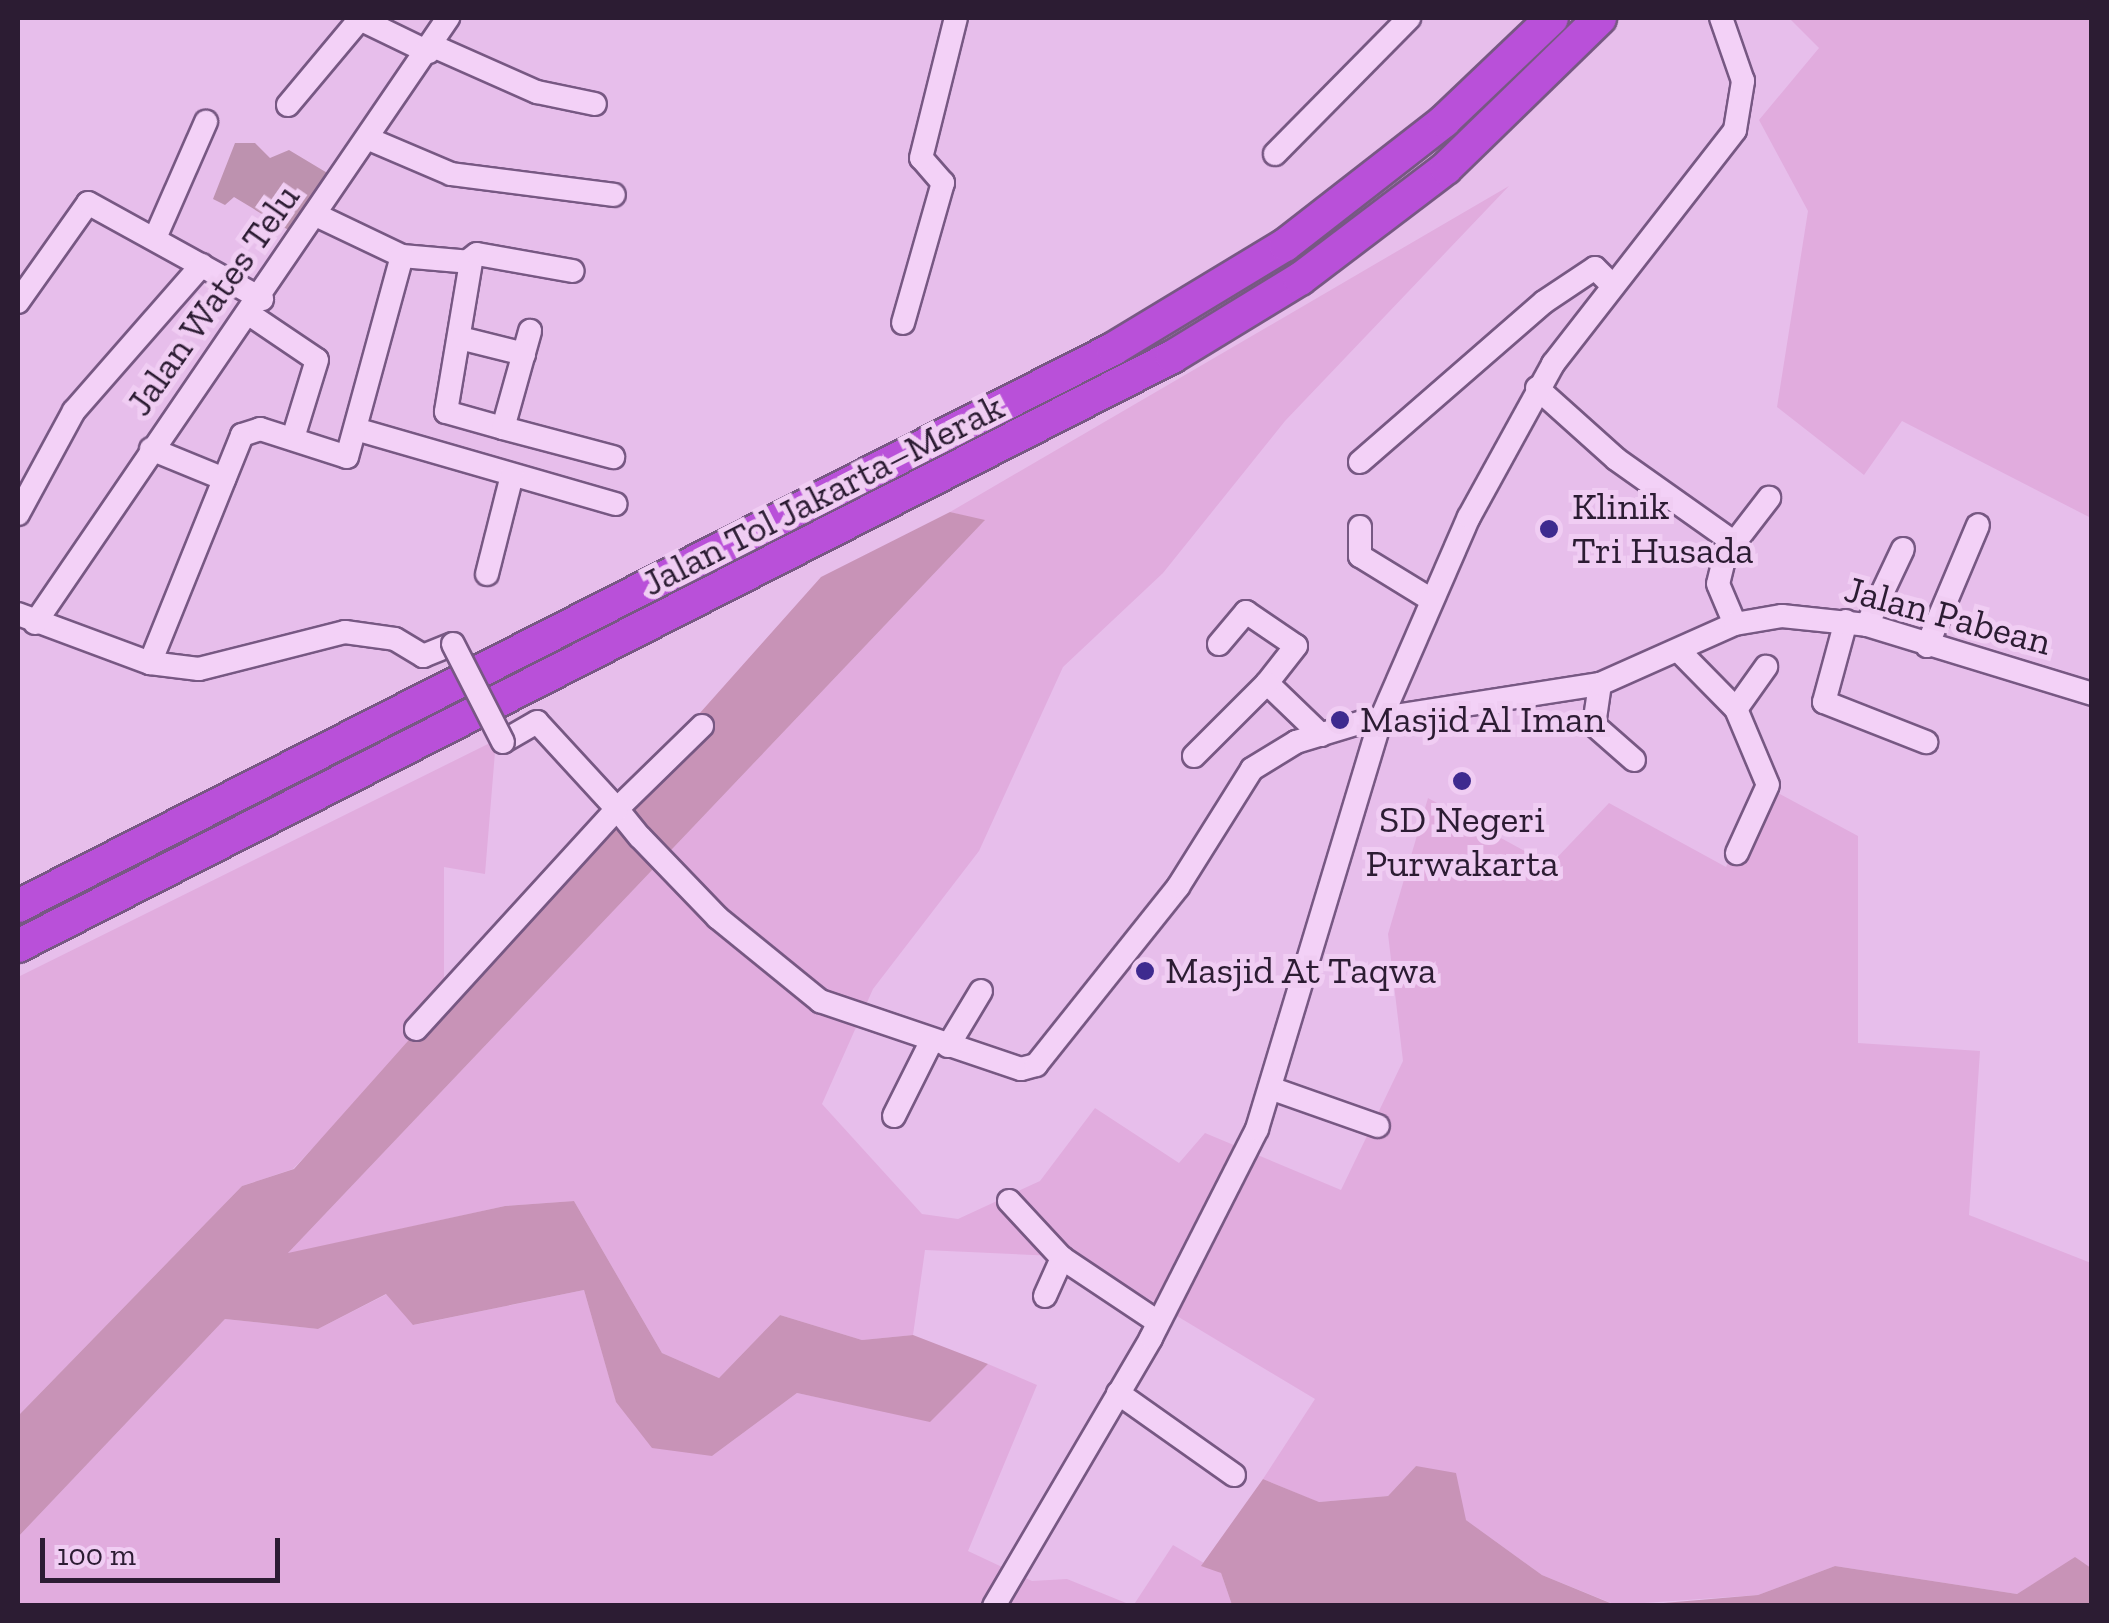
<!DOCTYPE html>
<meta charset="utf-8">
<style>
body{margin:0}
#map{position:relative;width:2109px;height:1623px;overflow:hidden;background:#e7beeb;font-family:"Zilla Slab",serif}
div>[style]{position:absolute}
.farmland>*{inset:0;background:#e1acde}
.green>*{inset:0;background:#c893b7}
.cemetery>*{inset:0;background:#bd92af}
.roads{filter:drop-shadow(2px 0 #775883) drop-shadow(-2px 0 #775883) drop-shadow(0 2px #775883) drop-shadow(0 -2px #775883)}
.minor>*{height:22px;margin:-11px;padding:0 11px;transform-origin:11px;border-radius:11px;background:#f3d1f7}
.highway>*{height:32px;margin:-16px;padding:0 16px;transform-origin:16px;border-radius:16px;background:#b950d9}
.bridges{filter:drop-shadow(2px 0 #775883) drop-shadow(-2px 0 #775883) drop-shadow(0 2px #775883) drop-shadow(0 -2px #775883)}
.minor-bridge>*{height:22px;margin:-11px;padding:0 11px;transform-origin:11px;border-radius:11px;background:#f3d1f7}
.dots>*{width:28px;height:28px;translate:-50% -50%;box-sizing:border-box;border:5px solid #f0cdf3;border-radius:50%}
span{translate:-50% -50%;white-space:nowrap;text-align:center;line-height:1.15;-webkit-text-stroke:10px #f0cdf3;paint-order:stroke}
.street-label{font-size:38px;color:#2c1c33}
.poi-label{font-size:38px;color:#2c1c33}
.left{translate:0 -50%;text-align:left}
.frame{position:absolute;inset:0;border:20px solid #2c1c33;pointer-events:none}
.scale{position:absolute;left:40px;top:1538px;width:240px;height:45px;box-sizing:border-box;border:5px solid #2c1c33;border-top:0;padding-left:12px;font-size:30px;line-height:35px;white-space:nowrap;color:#2c1c33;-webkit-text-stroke:8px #f0cdf3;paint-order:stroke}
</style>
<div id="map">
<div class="farmland">
<div style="clip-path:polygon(1789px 18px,2091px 18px,2091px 518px,1902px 421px,1864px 475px,1777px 407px,1808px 211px,1759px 120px,1819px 48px)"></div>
<div style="clip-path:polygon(1509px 186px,1285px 421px,1163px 573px,1063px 667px,979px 851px,873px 989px,822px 1104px,922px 1214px,958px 1219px,1040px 1181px,1095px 1108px,1179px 1163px,1205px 1133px,1341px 1190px,1403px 1061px,1388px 934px,1428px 798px,1550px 865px,1609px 803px,1726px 867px,1763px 785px,1858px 836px,1858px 1043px,1980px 1051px,1969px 1215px,2091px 1263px,2091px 1568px,2075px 1558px,2017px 1594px,1835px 1566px,1758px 1595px,1616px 1605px,1542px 1575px,1466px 1520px,1416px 1466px,1388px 1496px,1318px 1502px,1263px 1479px,1315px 1399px,1079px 1257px,925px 1250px,913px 1335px,862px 1340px,780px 1315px,719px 1378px,662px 1353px,574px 1201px,505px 1206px,287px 1254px,984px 521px,950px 512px)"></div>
<div style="clip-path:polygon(496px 740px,485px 874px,444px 867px,444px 1009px,293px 1169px,242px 1186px,18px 1416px,18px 977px)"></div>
<div style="clip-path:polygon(584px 1290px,616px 1401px,712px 1456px,797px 1393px,930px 1421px,988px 1364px,1037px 1385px,968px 1551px,1032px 1581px,1067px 1579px,1131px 1605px,18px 1605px,18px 1537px,225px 1319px,318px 1329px,387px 1294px,414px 1325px)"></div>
<div style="clip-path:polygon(1173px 1545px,1221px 1573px,1232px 1605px,1133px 1606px)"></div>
</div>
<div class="green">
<div style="clip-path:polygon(950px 512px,985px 520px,288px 1253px,505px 1206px,574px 1201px,662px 1353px,719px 1378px,780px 1315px,862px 1340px,913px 1335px,988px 1364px,930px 1422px,797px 1393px,712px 1456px,652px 1448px,616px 1402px,584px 1290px,413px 1325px,386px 1294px,318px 1329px,225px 1319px,18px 1537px,18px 1416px,242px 1186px,294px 1169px,821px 577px)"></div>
<div style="clip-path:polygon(1416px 1466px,1456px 1473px,1466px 1520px,1542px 1575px,1615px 1605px,1232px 1605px,1221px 1573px,1201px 1566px,1263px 1479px,1319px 1502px,1388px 1496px)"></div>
<div style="clip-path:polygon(2075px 1557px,2091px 1568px,2091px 1605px,1640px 1605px,1758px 1595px,1835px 1566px,2017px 1594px)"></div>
</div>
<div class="cemetery">
<div style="clip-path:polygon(235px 143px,255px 143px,270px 158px,289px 150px,334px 177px,295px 234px,234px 197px,225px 205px,213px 199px)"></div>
</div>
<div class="roads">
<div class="minor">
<div style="left:433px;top:46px;width:114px;rotate:23.9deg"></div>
<div style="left:537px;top:92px;width:59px;rotate:11.7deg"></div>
<div style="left:288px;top:105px;width:112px;rotate:-50.1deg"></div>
<div style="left:360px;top:19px;width:76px;rotate:25.9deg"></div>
<div style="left:369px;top:139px;width:89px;rotate:23.1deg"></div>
<div style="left:451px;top:174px;width:164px;rotate:7.3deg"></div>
<div style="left:1275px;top:154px;width:191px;rotate:-45.4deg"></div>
<div style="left:316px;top:215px;width:95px;rotate:25.5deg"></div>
<div style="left:402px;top:256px;width:69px;rotate:5deg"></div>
<div style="left:471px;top:262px;width:152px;rotate:99.5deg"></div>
<div style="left:446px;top:412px;width:59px;rotate:15.7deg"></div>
<div style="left:503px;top:428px;width:101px;rotate:-74.4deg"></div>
<div style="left:155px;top:238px;width:127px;rotate:-66.3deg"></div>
<div style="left:468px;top:261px;width:11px;rotate:-38deg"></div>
<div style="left:477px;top:254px;width:97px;rotate:10.1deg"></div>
<div style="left:18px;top:302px;width:121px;rotate:-54.7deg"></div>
<div style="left:88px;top:203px;width:199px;rotate:28.9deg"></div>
<div style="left:252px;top:316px;width:78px;rotate:34.1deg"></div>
<div style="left:317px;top:360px;width:82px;rotate:107.1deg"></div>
<div style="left:903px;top:323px;width:146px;rotate:-74.1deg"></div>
<div style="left:943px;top:183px;width:33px;rotate:-131deg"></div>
<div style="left:921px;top:158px;width:144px;rotate:-76deg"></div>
<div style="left:464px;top:339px;width:62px;rotate:14deg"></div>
<div style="left:1537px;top:388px;width:106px;rotate:41.9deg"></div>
<div style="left:1616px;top:459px;width:138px;rotate:35.3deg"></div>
<div style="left:1729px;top:539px;width:46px;rotate:103.7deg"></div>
<div style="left:1718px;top:584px;width:43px;rotate:67deg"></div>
<div style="left:503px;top:428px;width:114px;rotate:14.8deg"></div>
<div style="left:359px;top:430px;width:267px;rotate:16.1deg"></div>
<div style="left:151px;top:449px;width:79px;rotate:22.3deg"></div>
<div style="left:1360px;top:462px;width:244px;rotate:-41deg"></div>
<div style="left:1544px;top:302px;width:61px;rotate:-33.7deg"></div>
<div style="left:1595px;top:268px;width:24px;rotate:45deg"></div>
<div style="left:18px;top:514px;width:117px;rotate:-61.5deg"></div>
<div style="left:74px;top:411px;width:194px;rotate:-48.8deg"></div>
<div style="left:1360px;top:527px;width:29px;rotate:90deg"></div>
<div style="left:1360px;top:556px;width:82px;rotate:31.6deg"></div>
<div style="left:1732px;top:546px;width:61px;rotate:-52.4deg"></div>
<div style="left:487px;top:574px;width:102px;rotate:-75.8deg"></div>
<div style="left:18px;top:614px;width:141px;rotate:20.4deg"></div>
<div style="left:150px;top:663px;width:49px;rotate:7deg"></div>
<div style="left:199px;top:669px;width:151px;rotate:-14.2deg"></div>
<div style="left:345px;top:632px;width:50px;rotate:8deg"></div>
<div style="left:395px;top:639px;width:33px;rotate:31deg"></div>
<div style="left:423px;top:656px;width:32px;rotate:-22deg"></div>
<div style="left:1846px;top:621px;width:84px;rotate:105.2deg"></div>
<div style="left:1824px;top:702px;width:110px;rotate:21.4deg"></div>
<div style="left:35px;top:623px;width:733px;rotate:-55.68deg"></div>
<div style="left:1867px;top:625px;width:84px;rotate:-64.7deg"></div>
<div style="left:1219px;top:644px;width:42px;rotate:-49.8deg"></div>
<div style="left:1246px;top:612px;width:60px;rotate:34.2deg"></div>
<div style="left:1296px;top:646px;width:47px;rotate:128.1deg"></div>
<div style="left:1267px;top:683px;width:75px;rotate:43.9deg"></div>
<div style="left:1927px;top:646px;width:131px;rotate:-67.1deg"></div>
<div style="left:1680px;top:652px;width:80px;rotate:45.5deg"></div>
<div style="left:1736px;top:709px;width:52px;rotate:-54.5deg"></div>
<div style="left:150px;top:663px;width:246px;rotate:-68deg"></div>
<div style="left:242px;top:435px;width:19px;rotate:-18deg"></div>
<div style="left:260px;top:429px;width:91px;rotate:17.8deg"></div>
<div style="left:347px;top:457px;width:208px;rotate:-74.7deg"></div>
<div style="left:1600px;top:684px;width:41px;rotate:98.3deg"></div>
<div style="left:1594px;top:725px;width:53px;rotate:41.2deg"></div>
<div style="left:1736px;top:709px;width:82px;rotate:67.2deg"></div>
<div style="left:1768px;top:785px;width:75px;rotate:114.5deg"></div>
<div style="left:702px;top:726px;width:119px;rotate:135.7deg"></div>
<div style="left:617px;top:809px;width:36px;rotate:51deg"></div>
<div style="left:640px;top:837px;width:112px;rotate:46.1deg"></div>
<div style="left:718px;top:918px;width:132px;rotate:39.1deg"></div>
<div style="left:820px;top:1001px;width:212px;rotate:18.7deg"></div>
<div style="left:1021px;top:1069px;width:16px;rotate:-15deg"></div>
<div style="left:1036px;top:1065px;width:228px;rotate:-51.4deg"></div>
<div style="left:1178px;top:887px;width:139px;rotate:-57.9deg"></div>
<div style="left:1252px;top:769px;width:52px;rotate:-31.5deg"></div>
<div style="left:1296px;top:742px;width:76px;rotate:-16.8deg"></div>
<div style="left:1369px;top:720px;width:234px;rotate:-8.9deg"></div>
<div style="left:1600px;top:684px;width:148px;rotate:-24deg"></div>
<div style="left:1735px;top:624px;width:48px;rotate:-9.7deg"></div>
<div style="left:1782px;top:616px;width:85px;rotate:6deg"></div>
<div style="left:1867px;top:625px;width:235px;rotate:17deg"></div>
<div style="left:1194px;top:756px;width:103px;rotate:-45deg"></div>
<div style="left:416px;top:1029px;width:298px;rotate:-47.6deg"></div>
<div style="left:617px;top:809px;width:118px;rotate:-132.6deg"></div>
<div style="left:537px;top:722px;width:39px;rotate:150deg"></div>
<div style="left:948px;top:1046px;width:64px;rotate:-59deg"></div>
<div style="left:1273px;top:1089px;width:111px;rotate:19.4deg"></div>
<div style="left:894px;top:1116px;width:83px;rotate:-63.4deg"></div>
<div style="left:1009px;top:1201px;width:78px;rotate:47.1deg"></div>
<div style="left:1045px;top:1296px;width:42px;rotate:-65.9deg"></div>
<div style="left:1062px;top:1258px;width:115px;rotate:33.7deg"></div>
<div style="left:1118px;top:1393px;width:142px;rotate:35.3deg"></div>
<div style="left:994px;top:1606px;width:311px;rotate:-59.6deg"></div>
<div style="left:1151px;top:1338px;width:234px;rotate:-63.1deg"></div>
<div style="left:1257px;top:1129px;width:428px;rotate:-73.2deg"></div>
<div style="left:1381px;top:719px;width:220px;rotate:-66.5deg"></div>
<div style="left:1469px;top:517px;width:175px;rotate:-61.2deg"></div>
<div style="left:1553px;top:364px;width:296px;rotate:-52.1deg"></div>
<div style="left:1735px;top:130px;width:50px;rotate:-80.7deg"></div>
<div style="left:1743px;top:81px;width:67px;rotate:-109.2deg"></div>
</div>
<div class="highway">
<div style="left:18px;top:906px;width:1229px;rotate:-26.96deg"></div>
<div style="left:1113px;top:349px;width:201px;rotate:-31.2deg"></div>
<div style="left:1285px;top:245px;width:202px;rotate:-37.9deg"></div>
<div style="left:1444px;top:121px;width:149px;rotate:-43.6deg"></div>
<div style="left:18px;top:946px;width:1296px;rotate:-27.04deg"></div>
<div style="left:1172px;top:357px;width:150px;rotate:-31.4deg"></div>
<div style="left:1300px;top:279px;width:183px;rotate:-37.2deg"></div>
<div style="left:1446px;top:168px;width:215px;rotate:-44.2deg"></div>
</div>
</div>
<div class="bridges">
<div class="minor-bridge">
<div style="left:453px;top:644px;width:110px;rotate:63deg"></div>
</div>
</div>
<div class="dots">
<div style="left:1549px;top:529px;background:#3e2a8f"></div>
<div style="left:1340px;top:720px;background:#3e2a8f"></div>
<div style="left:1462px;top:781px;background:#3e2a8f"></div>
<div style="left:1145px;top:971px;background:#3e2a8f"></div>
</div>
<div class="street-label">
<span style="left:213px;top:300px;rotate:-55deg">Jalan Wates Telu</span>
<span style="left:823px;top:495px;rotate:-27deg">Jalan Tol Jakarta–Merak</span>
<span style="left:1948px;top:616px;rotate:15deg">Jalan Pabean</span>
</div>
<div class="poi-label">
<span class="left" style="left:1572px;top:529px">Klinik<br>Tri Husada</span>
<span class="left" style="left:1360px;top:720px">Masjid Al Iman</span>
<span style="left:1462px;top:842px">SD Negeri<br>Purwakarta</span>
<span class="left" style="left:1165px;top:971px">Masjid At Taqwa</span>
</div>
<div class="frame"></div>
<div class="scale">100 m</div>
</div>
